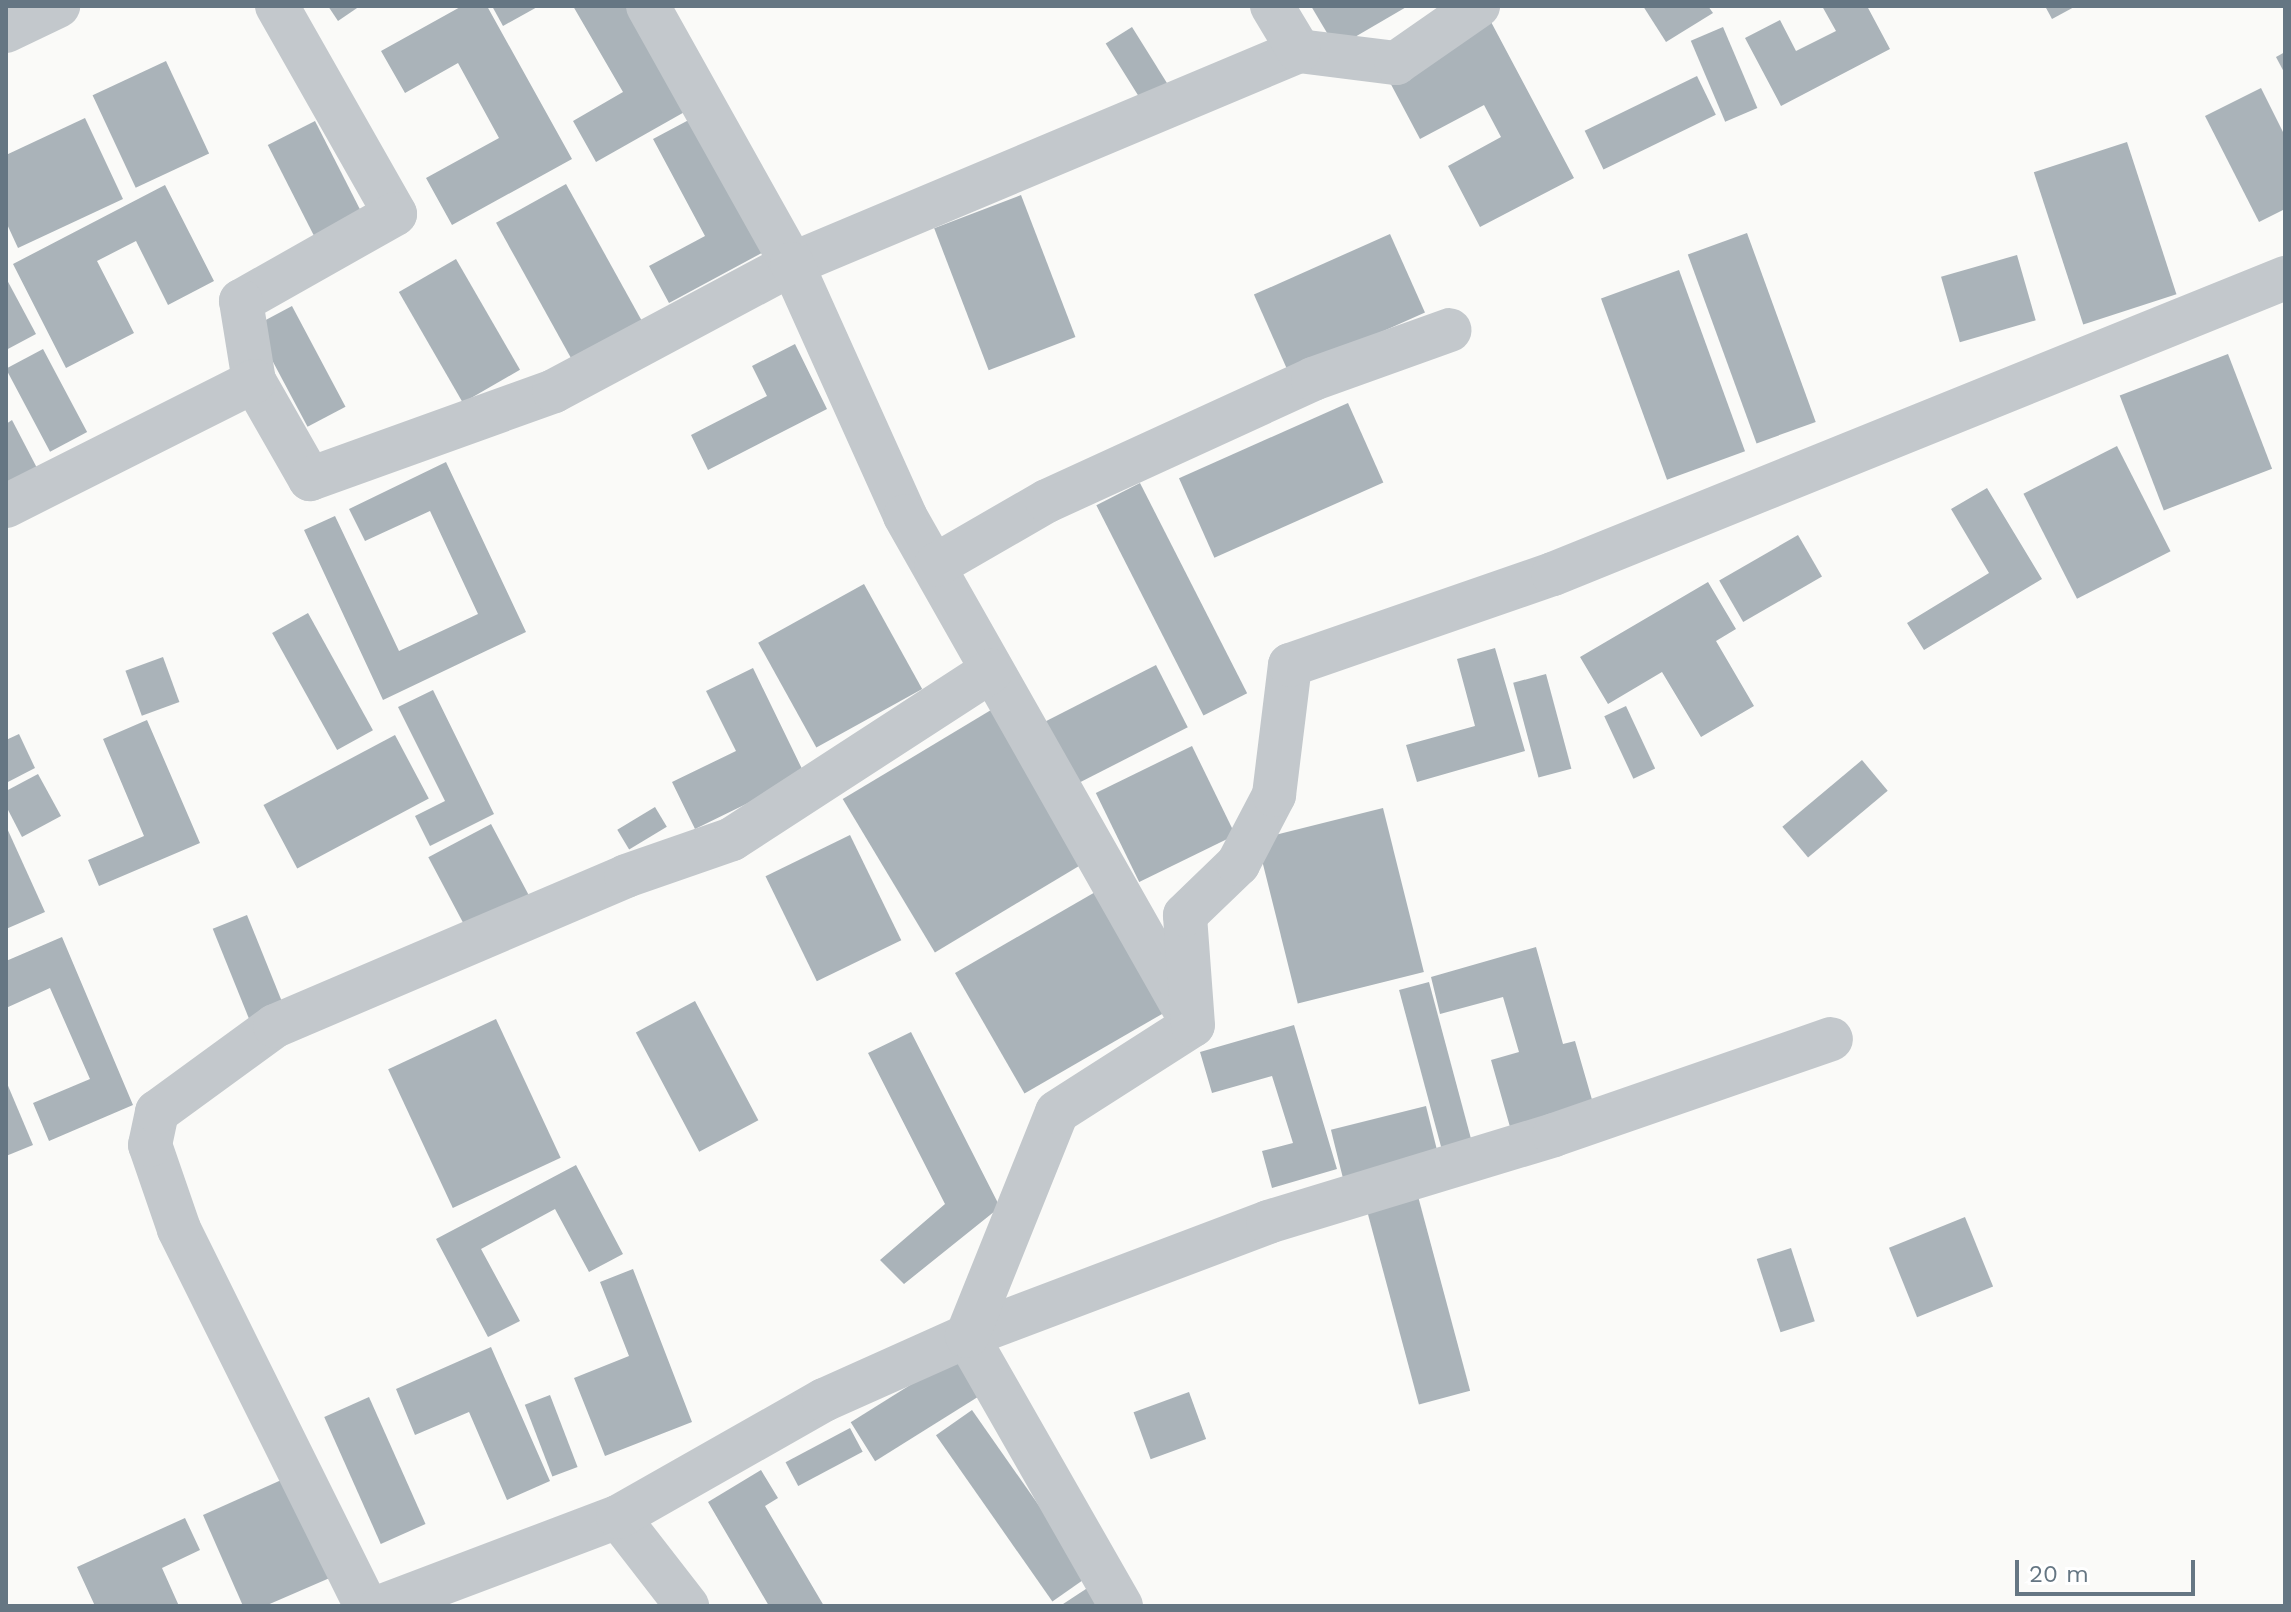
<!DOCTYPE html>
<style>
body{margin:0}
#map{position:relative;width:2291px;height:1612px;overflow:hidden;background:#fafaf8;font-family:"Work Sans",sans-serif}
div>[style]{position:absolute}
.building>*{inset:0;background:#aab3b9;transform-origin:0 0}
.street>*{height:44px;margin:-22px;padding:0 22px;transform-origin:22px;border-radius:22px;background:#c3c8cc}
span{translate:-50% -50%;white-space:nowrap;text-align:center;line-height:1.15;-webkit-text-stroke:8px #fff;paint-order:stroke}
.frame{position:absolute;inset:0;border:8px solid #657683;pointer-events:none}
.scale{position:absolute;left:2015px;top:1560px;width:180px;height:36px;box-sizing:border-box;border:4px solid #657683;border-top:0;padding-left:10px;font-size:24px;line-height:28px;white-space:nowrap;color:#657683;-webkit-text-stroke:6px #fff;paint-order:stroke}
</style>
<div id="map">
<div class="building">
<div style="clip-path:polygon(328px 6px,360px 6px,338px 21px)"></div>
<div style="clip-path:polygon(462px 6px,487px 6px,572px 159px,452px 225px,426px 178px,499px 138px,458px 63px,405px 93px,381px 51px)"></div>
<div style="clip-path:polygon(492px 6px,539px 6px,503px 26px)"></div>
<div style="clip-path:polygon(573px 6px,627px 6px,688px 110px,596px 162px,573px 121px,623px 92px)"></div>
<div style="clip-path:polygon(1311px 6px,1408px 6px,1336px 48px)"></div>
<div style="clip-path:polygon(1643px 6px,1708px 6px,1713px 13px,1666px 42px)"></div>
<div style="clip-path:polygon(1822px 6px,1867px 6px,1890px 49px,1781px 106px,1745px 38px,1780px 20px,1796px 51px,1836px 31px)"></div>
<div style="clip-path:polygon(2045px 6px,2076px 6px,2052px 19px)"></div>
<div style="clip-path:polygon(1490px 20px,1574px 178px,1480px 227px,1448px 166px,1501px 137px,1484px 105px,1420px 139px,1386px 75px)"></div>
<div style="left:1132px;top:27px;width:71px;height:31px;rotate:58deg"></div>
<div style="left:1723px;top:27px;width:88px;height:35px;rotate:67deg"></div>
<div style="clip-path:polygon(2285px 52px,2285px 74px,2276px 57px)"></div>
<div style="left:166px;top:61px;width:102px;height:81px;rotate:65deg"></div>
<div style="left:1697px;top:76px;width:43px;height:125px;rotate:64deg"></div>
<div style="clip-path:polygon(2261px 88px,2285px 136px,2285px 209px,2259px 222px,2205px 116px)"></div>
<div style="clip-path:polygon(700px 114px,771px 248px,669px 303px,649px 266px,705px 236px,653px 139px)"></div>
<div style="clip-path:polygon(85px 118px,123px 199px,18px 248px,6px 222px,6px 155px)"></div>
<div style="left:315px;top:121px;width:106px;height:53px;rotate:63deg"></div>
<div style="left:2127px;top:142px;width:160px;height:98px;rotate:72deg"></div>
<div style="left:566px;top:184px;width:160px;height:80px;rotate:61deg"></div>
<div style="clip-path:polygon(165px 185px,214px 281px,168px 305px,136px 241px,97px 261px,134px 333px,66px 368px,13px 264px)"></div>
<div style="left:1021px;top:195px;width:152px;height:93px;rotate:69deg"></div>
<div style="left:1747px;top:233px;width:201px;height:63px;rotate:70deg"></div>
<div style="left:1390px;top:234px;width:86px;height:149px;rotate:66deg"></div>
<div style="left:2017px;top:255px;width:68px;height:79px;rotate:74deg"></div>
<div style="left:456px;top:259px;width:128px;height:66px;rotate:60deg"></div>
<div style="left:1679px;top:270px;width:193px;height:83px;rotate:70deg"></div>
<div style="clip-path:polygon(6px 278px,36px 334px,6px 350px)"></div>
<div style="left:292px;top:306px;width:114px;height:43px;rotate:62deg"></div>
<div style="clip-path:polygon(795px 344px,827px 409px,708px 470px,691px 435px,767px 396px,752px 366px)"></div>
<div style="left:43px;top:349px;width:94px;height:42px;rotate:62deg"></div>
<div style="left:2228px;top:354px;width:123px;height:116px;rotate:69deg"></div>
<div style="left:1348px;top:403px;width:87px;height:185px;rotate:66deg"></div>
<div style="clip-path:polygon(12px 420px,37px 468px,6px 484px,6px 424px)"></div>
<div style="left:2117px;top:446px;width:118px;height:105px;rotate:63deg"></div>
<div style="clip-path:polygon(446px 462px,526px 632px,383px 700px,304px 530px,335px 516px,399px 651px,478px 614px,430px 511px,365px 541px,349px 509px)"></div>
<div style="left:1140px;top:483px;width:236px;height:49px;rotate:63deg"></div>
<div style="clip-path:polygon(1987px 488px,2042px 579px,1924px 650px,1907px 623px,1989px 573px,1951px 509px)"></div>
<div style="left:1798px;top:535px;width:48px;height:91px;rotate:60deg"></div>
<div style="clip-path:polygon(1708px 582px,1736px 629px,1716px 641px,1754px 706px,1701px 737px,1662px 672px,1608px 704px,1580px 657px)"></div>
<div style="left:864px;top:584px;width:120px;height:121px;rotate:61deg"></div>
<div style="left:308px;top:613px;width:134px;height:41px;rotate:61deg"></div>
<div style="clip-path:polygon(1495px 648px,1525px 751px,1417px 782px,1406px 745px,1475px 726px,1457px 659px)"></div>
<div style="left:163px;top:657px;width:48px;height:40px;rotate:70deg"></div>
<div style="left:1156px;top:665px;width:70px;height:133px;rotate:63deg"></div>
<div style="clip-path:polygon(753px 668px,805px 775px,695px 829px,672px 782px,736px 751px,706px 691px)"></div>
<div style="left:1546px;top:674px;width:98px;height:34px;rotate:75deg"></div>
<div style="clip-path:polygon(433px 690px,494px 814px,430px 846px,415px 816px,445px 801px,398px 707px)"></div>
<div style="left:1626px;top:706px;width:69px;height:24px;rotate:65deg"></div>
<div style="left:991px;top:710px;width:179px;height:173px;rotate:59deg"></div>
<div style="clip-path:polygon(147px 720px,200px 843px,99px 886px,88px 860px,144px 836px,103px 739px)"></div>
<div style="clip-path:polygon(19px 734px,35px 768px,6px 783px,6px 740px)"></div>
<div style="left:395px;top:735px;width:72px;height:149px;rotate:62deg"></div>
<div style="left:1192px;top:746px;width:99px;height:107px;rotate:64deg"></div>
<div style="left:1862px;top:760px;width:40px;height:104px;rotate:50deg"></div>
<div style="clip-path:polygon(38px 774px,61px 816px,22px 837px,6px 806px,6px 791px)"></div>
<div style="left:655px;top:807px;width:23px;height:44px;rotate:59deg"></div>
<div style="left:1383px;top:808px;width:169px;height:130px;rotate:76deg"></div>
<div style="left:491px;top:824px;width:84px;height:71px;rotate:62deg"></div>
<div style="clip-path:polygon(6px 826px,45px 912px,6px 929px)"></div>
<div style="left:850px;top:835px;width:117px;height:94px;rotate:64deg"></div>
<div style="left:1097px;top:891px;width:139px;height:164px;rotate:60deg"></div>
<div style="left:247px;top:915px;width:101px;height:37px;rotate:68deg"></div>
<div style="clip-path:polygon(62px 937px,133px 1105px,49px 1141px,33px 1103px,90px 1079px,50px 988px,6px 1008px,6px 961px)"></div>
<div style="clip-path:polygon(1536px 947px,1563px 1044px,1575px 1041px,1595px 1110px,1512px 1134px,1491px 1060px,1519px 1052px,1503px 997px,1440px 1014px,1431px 977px)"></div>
<div style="left:1429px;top:982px;width:168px;height:31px;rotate:75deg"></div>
<div style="left:695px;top:1001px;width:135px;height:67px;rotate:62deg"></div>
<div style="left:496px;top:1019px;width:153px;height:119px;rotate:65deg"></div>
<div style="clip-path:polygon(1294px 1025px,1337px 1169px,1272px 1188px,1262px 1151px,1293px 1143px,1272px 1076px,1212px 1093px,1200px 1052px)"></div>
<div style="clip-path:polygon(911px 1032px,1000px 1207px,904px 1284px,880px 1260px,945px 1204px,868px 1053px)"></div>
<div style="clip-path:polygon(6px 1081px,33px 1145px,6px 1156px)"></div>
<div style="left:1426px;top:1106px;width:49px;height:98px;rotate:76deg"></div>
<div style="clip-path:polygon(576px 1165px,623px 1254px,589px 1272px,555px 1209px,481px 1249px,520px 1321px,488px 1337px,436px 1239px)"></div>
<div style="left:1415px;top:1185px;width:213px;height:53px;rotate:75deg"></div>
<div style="left:1965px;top:1217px;width:75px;height:82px;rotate:68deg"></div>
<div style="left:1791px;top:1248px;width:77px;height:36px;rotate:72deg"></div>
<div style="clip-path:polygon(633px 1269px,692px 1422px,605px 1456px,574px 1378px,629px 1356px,600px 1282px)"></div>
<div style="clip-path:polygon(491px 1347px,550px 1481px,507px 1500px,469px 1412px,415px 1435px,396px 1389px)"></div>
<div style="left:955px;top:1357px;width:46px;height:123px;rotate:58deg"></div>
<div style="left:1189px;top:1392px;width:50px;height:59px;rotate:70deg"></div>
<div style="left:550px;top:1395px;width:77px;height:27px;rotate:69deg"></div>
<div style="left:369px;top:1397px;width:139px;height:49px;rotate:66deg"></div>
<div style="left:972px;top:1410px;width:203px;height:44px;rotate:55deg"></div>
<div style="left:850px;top:1428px;width:27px;height:73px;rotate:62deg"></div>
<div style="clip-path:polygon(761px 1470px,778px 1498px,765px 1506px,824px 1606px,769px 1606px,708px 1502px)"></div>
<div style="clip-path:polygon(288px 1477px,332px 1577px,265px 1606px,243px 1606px,203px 1515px)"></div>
<div style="clip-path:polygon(185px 1518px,200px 1550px,162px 1568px,179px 1606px,95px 1606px,77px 1567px)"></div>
<div style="clip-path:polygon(1089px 1587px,1102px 1606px,1060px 1606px)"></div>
</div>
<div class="street">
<div style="left:277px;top:6px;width:239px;rotate:60.4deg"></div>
<div style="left:395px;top:214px;width:177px;rotate:150.5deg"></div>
<div style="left:241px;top:301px;width:81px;rotate:80.8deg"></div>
<div style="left:254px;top:381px;width:113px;rotate:60.3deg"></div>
<div style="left:310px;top:479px;width:259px;rotate:-19.8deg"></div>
<div style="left:554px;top:391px;width:270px;rotate:-28.1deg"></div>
<div style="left:792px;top:264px;width:550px;rotate:-22.79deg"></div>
<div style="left:1299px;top:51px;width:98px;rotate:7.1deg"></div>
<div style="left:1396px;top:63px;width:100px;rotate:-34.8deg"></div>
<div style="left:648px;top:6px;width:295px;rotate:60.8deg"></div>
<div style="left:792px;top:264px;width:276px;rotate:65.8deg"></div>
<div style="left:905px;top:516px;width:570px;rotate:60.47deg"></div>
<div style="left:1272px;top:6px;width:52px;rotate:59deg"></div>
<div style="left:6px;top:31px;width:58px;rotate:-25.7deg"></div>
<div style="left:6px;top:506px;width:278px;rotate:-26.7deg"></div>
<div style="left:936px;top:565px;width:128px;rotate:-30deg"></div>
<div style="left:1047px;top:501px;width:293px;rotate:-24.6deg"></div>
<div style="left:1313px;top:379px;width:145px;rotate:-19.7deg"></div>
<div style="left:618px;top:1517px;width:113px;rotate:52.2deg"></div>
<div style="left:366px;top:1606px;width:421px;rotate:-116.4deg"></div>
<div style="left:179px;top:1229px;width:89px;rotate:-109deg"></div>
<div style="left:150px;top:1145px;width:34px;rotate:-78deg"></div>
<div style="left:157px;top:1112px;width:146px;rotate:-36.1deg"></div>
<div style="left:275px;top:1026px;width:382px;rotate:-23.1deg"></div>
<div style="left:626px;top:876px;width:112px;rotate:-19.2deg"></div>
<div style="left:732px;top:839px;width:309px;rotate:-33deg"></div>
<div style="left:382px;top:1606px;width:252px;rotate:-20.7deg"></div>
<div style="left:618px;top:1517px;width:237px;rotate:-29.6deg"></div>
<div style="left:824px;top:1400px;width:157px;rotate:-24.1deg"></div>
<div style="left:967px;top:1336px;width:322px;rotate:-20.7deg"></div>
<div style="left:1268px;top:1222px;width:299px;rotate:-16.9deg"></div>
<div style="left:1554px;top:1135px;width:293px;rotate:-19.1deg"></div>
<div style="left:1121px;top:1606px;width:311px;rotate:-119.7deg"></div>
<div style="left:967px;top:1336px;width:241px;rotate:-68.1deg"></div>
<div style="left:1057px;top:1112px;width:161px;rotate:-32.6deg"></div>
<div style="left:1193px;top:1025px;width:110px;rotate:-94.2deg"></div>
<div style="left:1185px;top:915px;width:74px;rotate:-43.9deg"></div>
<div style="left:1238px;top:864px;width:78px;rotate:-62.4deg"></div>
<div style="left:1274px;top:795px;width:131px;rotate:-83deg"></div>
<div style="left:1290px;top:665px;width:278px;rotate:-19.1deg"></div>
<div style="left:1553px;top:574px;width:790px;rotate:-22.02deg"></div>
</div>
<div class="frame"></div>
<div class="scale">20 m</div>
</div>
